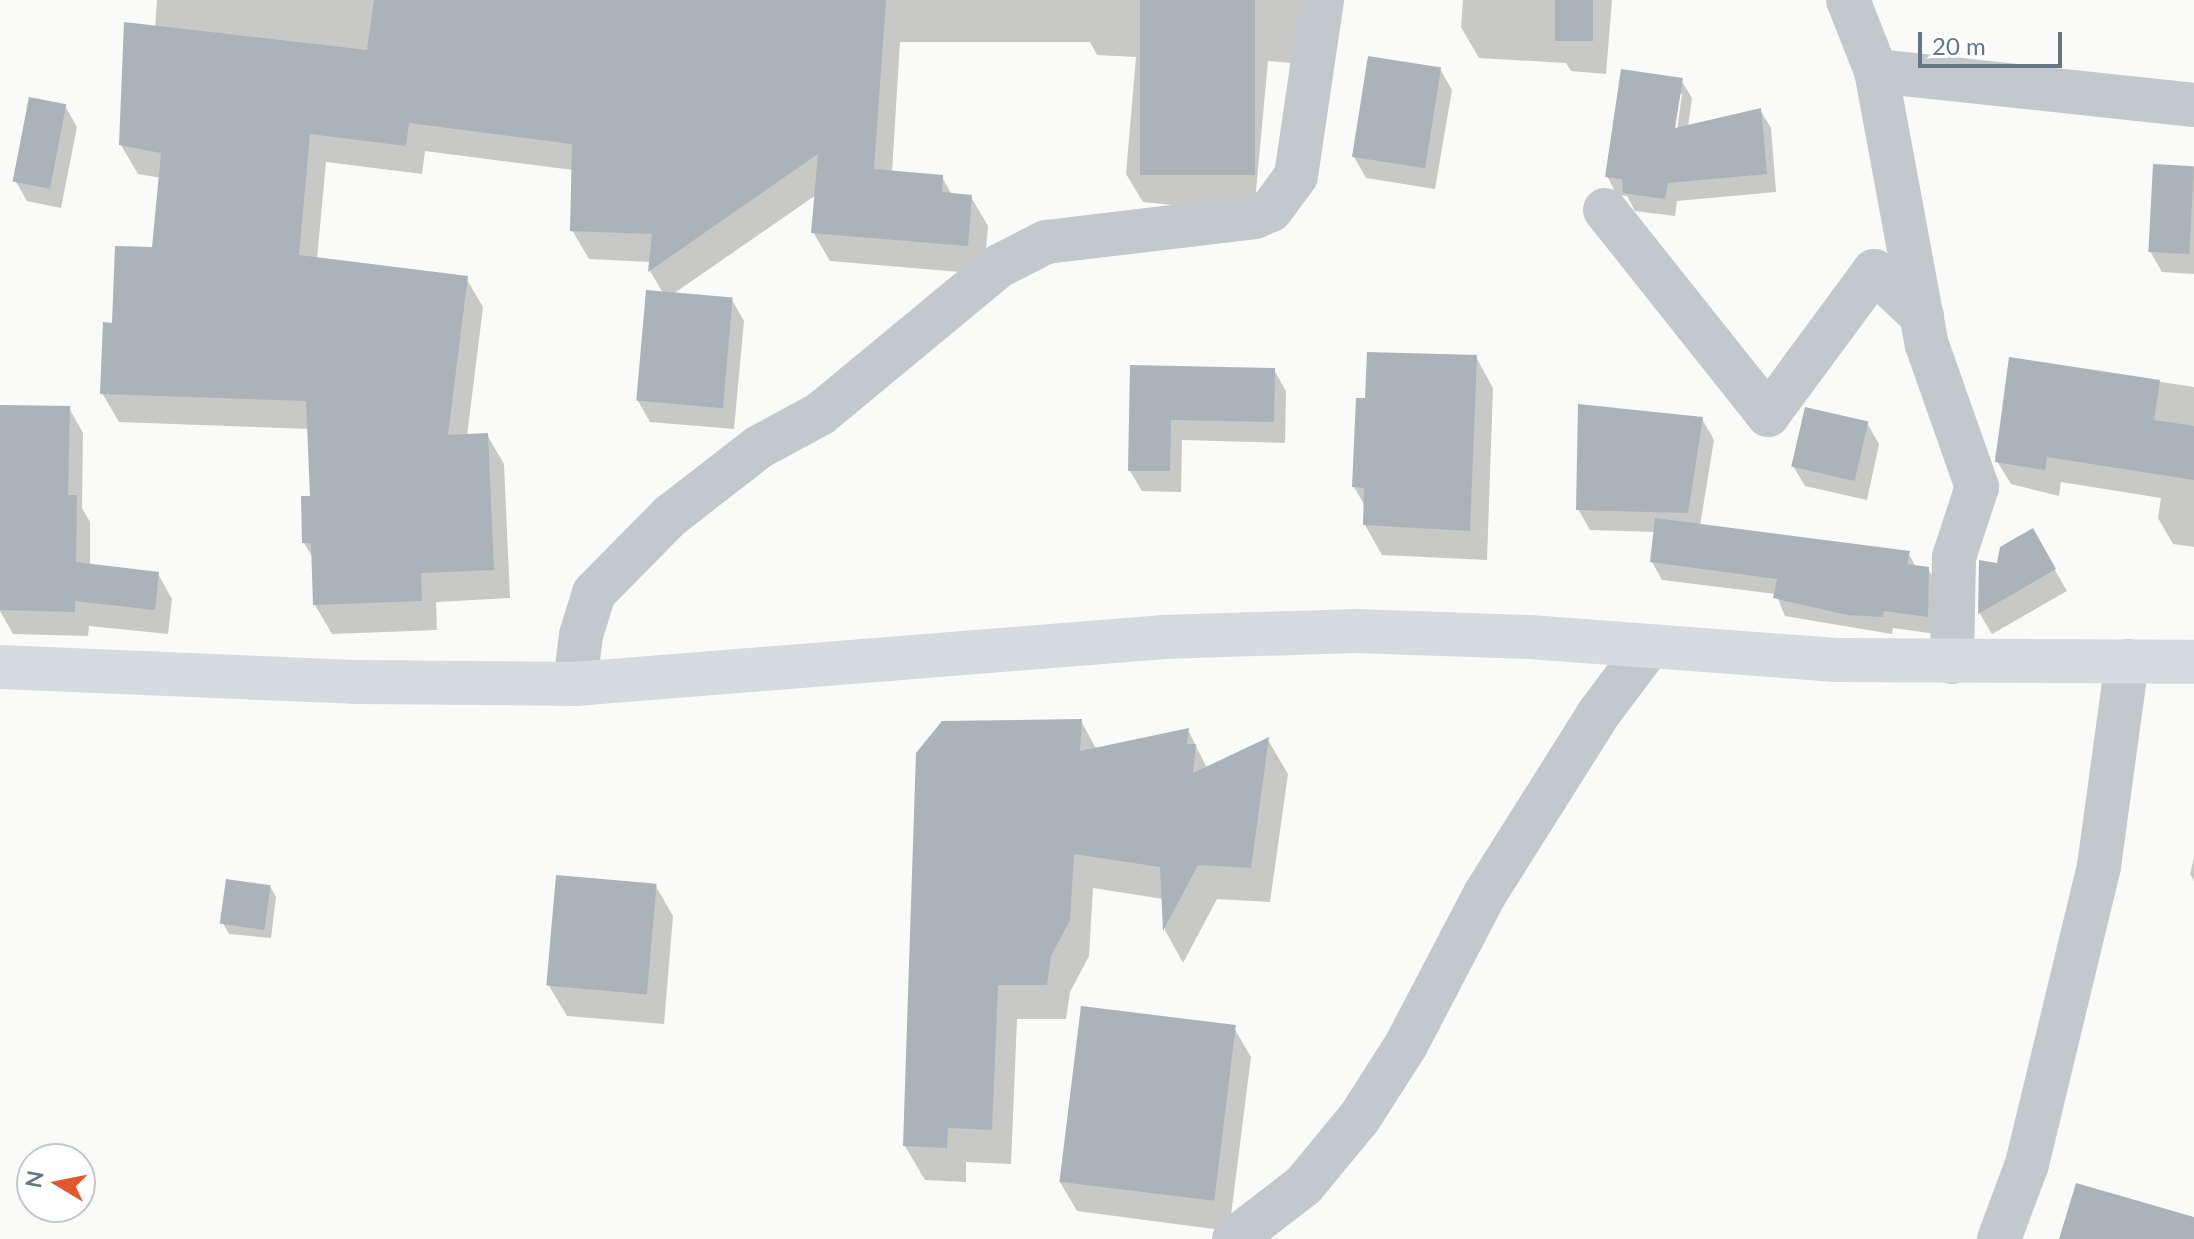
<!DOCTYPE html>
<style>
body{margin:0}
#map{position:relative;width:2194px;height:1239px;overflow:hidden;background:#fafaf8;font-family:Lato,sans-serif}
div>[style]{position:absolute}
.shadow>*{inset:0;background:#0003}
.building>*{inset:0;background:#aab3b9;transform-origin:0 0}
.street>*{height:44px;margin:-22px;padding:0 22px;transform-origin:22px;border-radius:22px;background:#c3c8cc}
.secondary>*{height:44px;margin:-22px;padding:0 22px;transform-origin:22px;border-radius:22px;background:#d6dbdf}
span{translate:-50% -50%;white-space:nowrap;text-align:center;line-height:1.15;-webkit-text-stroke:8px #fff;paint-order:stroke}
.north{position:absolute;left:16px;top:1143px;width:80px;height:80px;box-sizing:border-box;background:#fff;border:2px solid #c1c8cd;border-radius:50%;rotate:280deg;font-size:22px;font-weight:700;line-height:32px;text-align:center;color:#657683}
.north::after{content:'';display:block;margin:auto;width:28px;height:36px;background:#e4572e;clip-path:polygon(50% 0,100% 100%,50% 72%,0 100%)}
.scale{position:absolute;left:1918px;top:32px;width:144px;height:36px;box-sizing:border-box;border:4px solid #657683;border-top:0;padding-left:10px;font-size:24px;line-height:28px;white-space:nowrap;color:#657683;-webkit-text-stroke:6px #fff;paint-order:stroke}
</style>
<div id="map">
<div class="shadow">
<div style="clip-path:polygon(157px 0,1311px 0,1306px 64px,1268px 61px,1254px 213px,1143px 202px,1126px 174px,1136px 57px,1097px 55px,1090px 42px,900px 42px,892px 172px,942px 177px,952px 195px,971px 197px,988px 226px,984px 274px,830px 261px,813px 232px,816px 195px,673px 294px,732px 300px,744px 321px,734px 429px,650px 422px,638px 401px,663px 293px,650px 271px,651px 262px,589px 259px,572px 230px,573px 170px,425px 151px,422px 174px,326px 162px,317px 259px,466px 278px,483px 307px,467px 436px,487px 435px,504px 464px,510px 598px,436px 602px,437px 630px,332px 634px,315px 605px,313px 558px,304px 543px,312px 498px,309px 429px,119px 422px,102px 393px,114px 325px,154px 249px,161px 178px,138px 174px,121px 145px,155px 29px)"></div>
<div style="clip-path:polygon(1463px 0,1612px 0,1606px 74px,1571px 71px,1566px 63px,1479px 58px,1461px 27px)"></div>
<div style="clip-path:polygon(1440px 69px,1452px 90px,1435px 189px,1366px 178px,1354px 157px)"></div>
<div style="clip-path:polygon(evenodd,1681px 80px,1692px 98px,1688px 127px,1760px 110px,1771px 128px,1776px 192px,1677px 201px,1675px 216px,1635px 211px,1627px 196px,1617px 195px,1607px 176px,1681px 80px,1678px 94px,1682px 94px,1676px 138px,1672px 138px,1678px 94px)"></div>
<div style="clip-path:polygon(65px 106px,77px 127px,61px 208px,27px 201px,15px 180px)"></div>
<div style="clip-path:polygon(2194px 168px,2194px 274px,2162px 272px,2150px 251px)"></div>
<div style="clip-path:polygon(1476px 357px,1493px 388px,1487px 560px,1382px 555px,1365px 525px,1365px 506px,1354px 487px,1367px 400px)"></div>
<div style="clip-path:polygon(2011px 359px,2194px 387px,2194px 547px,2173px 544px,2158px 518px,2161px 498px,2061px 482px,2059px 496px,2011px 484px,1995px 458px)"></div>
<div style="clip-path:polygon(1132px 367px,1274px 370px,1286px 391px,1285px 443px,1182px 440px,1181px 492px,1142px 491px,1130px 471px)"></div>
<div style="clip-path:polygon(0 407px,69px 408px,83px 433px,82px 508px,90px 522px,90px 566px,158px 574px,172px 599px,168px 634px,89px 626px,88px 636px,13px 634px,0 611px)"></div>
<div style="clip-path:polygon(1702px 419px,1714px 440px,1700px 526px,1908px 553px,1916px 567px,1928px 569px,1938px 586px,1937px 634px,1893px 628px,1892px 634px,1785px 616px,1776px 594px,1662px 580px,1652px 562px,1656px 532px,1590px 530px,1578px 509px)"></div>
<div style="clip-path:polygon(1867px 423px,1879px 444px,1867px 500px,1805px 486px,1793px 466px)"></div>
<div style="clip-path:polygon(2032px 531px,2067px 591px,1992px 634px,1980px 614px,1981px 563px,1999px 565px)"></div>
<div style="clip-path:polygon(1081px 721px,1097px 750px,1188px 730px,1207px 768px,1268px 740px,1288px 774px,1270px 902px,1217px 899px,1183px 963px,1165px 930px,1163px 899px,1093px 888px,1089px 956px,1070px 992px,1066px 1019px,1017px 1019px,1011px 1164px,966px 1162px,966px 1182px,925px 1180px,905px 1146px)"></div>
<div style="clip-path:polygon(2194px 858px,2194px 881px,2190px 874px)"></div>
<div style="clip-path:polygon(655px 885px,673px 916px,664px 1024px,567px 1016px,549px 986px)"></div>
<div style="clip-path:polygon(270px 886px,276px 897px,271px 938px,229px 934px,223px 923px)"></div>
<div style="clip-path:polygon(1234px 1028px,1251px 1057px,1229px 1231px,1077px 1211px,1060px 1182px)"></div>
</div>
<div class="building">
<div style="clip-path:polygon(374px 0,886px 0,874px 169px,943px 175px,942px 192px,972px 195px,968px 246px,811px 233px,818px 154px,648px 272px,652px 234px,570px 231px,572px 144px,409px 123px,406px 146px,310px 134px,299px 255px,468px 276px,448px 435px,488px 433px,494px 570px,421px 573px,422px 601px,313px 605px,311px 543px,302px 543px,301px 496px,310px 496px,306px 401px,100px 394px,103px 322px,112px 323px,115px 246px,152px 247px,161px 153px,119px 145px,124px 22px,367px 50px)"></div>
<div style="left:1140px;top:0;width:115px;height:175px"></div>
<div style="left:1555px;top:0;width:38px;height:41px"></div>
<div style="left:1368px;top:56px;width:74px;height:102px;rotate:9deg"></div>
<div style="clip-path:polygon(1621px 69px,1683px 78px,1675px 128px,1761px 108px,1767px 174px,1668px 183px,1665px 199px,1623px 193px,1622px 179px,1605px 177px)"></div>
<div style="left:29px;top:97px;width:38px;height:86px;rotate:11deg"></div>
<div style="left:2153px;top:164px;width:41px;height:88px;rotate:3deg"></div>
<div style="left:646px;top:290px;width:87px;height:111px;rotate:5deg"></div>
<div style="clip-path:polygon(1367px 352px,1477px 355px,1470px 531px,1363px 525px,1364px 488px,1352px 487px,1356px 398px,1365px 398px)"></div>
<div style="clip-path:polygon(2009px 357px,2160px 380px,2154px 420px,2194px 426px,2194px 480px,2047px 457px,2045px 470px,1995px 462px)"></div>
<div style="clip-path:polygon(1130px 365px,1275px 368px,1274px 422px,1171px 420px,1170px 471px,1128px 471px)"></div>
<div style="clip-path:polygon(1578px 404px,1703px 417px,1688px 513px,1576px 510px)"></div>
<div style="clip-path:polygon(0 405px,70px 406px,68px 495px,77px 495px,76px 562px,159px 572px,155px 610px,75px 601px,75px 612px,0 610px)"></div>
<div style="left:1805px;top:407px;width:65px;height:61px;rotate:13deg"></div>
<div style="clip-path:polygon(1655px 518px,1910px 551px,1907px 564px,1929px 567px,1928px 617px,1884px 611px,1883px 617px,1847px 615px,1773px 598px,1777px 579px,1650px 562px)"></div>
<div style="clip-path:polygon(2033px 528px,2056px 569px,1978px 614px,1979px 560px,1997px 563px,2000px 547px)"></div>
<div style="clip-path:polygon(1082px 719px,1080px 751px,1189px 728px,1187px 744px,1196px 744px,1193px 773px,1269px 737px,1251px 868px,1198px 865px,1163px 931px,1160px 867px,1074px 854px,1070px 920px,1051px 956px,1047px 985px,998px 985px,992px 1130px,948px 1128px,947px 1148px,903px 1146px,916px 753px,942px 721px)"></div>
<div style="left:556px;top:875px;width:101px;height:111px;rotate:5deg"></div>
<div style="left:226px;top:879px;width:45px;height:45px;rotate:8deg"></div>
<div style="left:1081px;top:1006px;width:156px;height:177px;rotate:7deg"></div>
<div style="clip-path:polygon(2076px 1183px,2194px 1217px,2194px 1239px,2059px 1239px)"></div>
</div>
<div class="street">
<div style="left:1848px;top:0;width:76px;rotate:68.5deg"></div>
<div style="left:1876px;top:71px;width:320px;rotate:6.1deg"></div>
<div style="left:1876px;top:71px;width:279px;rotate:79.5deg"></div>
<div style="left:1927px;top:345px;width:151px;rotate:70.6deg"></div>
<div style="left:1977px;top:487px;width:74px;rotate:108.2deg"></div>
<div style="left:1954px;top:557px;width:105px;rotate:91.1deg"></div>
<div style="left:1605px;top:210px;width:262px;rotate:51.5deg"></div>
<div style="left:1768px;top:415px;width:179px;rotate:-53.6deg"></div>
<div style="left:1874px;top:271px;width:66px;rotate:43.2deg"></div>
<div style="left:575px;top:684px;width:49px;rotate:-83deg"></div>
<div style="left:581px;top:635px;width:44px;rotate:-72.8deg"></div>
<div style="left:594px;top:593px;width:108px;rotate:-45.4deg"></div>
<div style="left:670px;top:516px;width:113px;rotate:-37.8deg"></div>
<div style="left:759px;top:447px;width:69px;rotate:-28.4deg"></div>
<div style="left:820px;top:414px;width:232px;rotate:-39.6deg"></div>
<div style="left:999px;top:266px;width:53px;rotate:-27.1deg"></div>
<div style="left:1046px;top:242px;width:210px;rotate:-6.8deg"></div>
<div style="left:1255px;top:217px;width:17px;rotate:-24deg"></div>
<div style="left:1271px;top:210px;width:42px;rotate:-53.7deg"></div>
<div style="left:1296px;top:176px;width:178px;rotate:-81.6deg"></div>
<div style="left:1234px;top:1239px;width:88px;rotate:-37.6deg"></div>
<div style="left:1304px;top:1185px;width:88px;rotate:-50.5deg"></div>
<div style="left:1360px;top:1117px;width:85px;rotate:-57.4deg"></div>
<div style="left:1406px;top:1045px;width:170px;rotate:-62.4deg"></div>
<div style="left:1485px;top:894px;width:214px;rotate:-57.8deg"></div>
<div style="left:1599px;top:713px;width:80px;rotate:-53.1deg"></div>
<div style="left:1999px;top:1239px;width:80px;rotate:-69.5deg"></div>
<div style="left:2027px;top:1164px;width:307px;rotate:-76.4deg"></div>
<div style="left:2099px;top:866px;width:207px;rotate:-82.2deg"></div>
</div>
<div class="secondary">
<div style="left:0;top:667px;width:355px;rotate:2.4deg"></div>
<div style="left:355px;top:682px;width:220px;rotate:0.5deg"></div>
<div style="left:575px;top:684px;width:591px;rotate:-4.56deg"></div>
<div style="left:1164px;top:637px;width:192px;rotate:-1.8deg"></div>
<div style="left:1356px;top:631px;width:174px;rotate:2deg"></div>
<div style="left:1530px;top:637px;width:307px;rotate:4.3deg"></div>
<div style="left:1836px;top:660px;width:358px;rotate:0.3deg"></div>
</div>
<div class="north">N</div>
<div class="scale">20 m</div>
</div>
